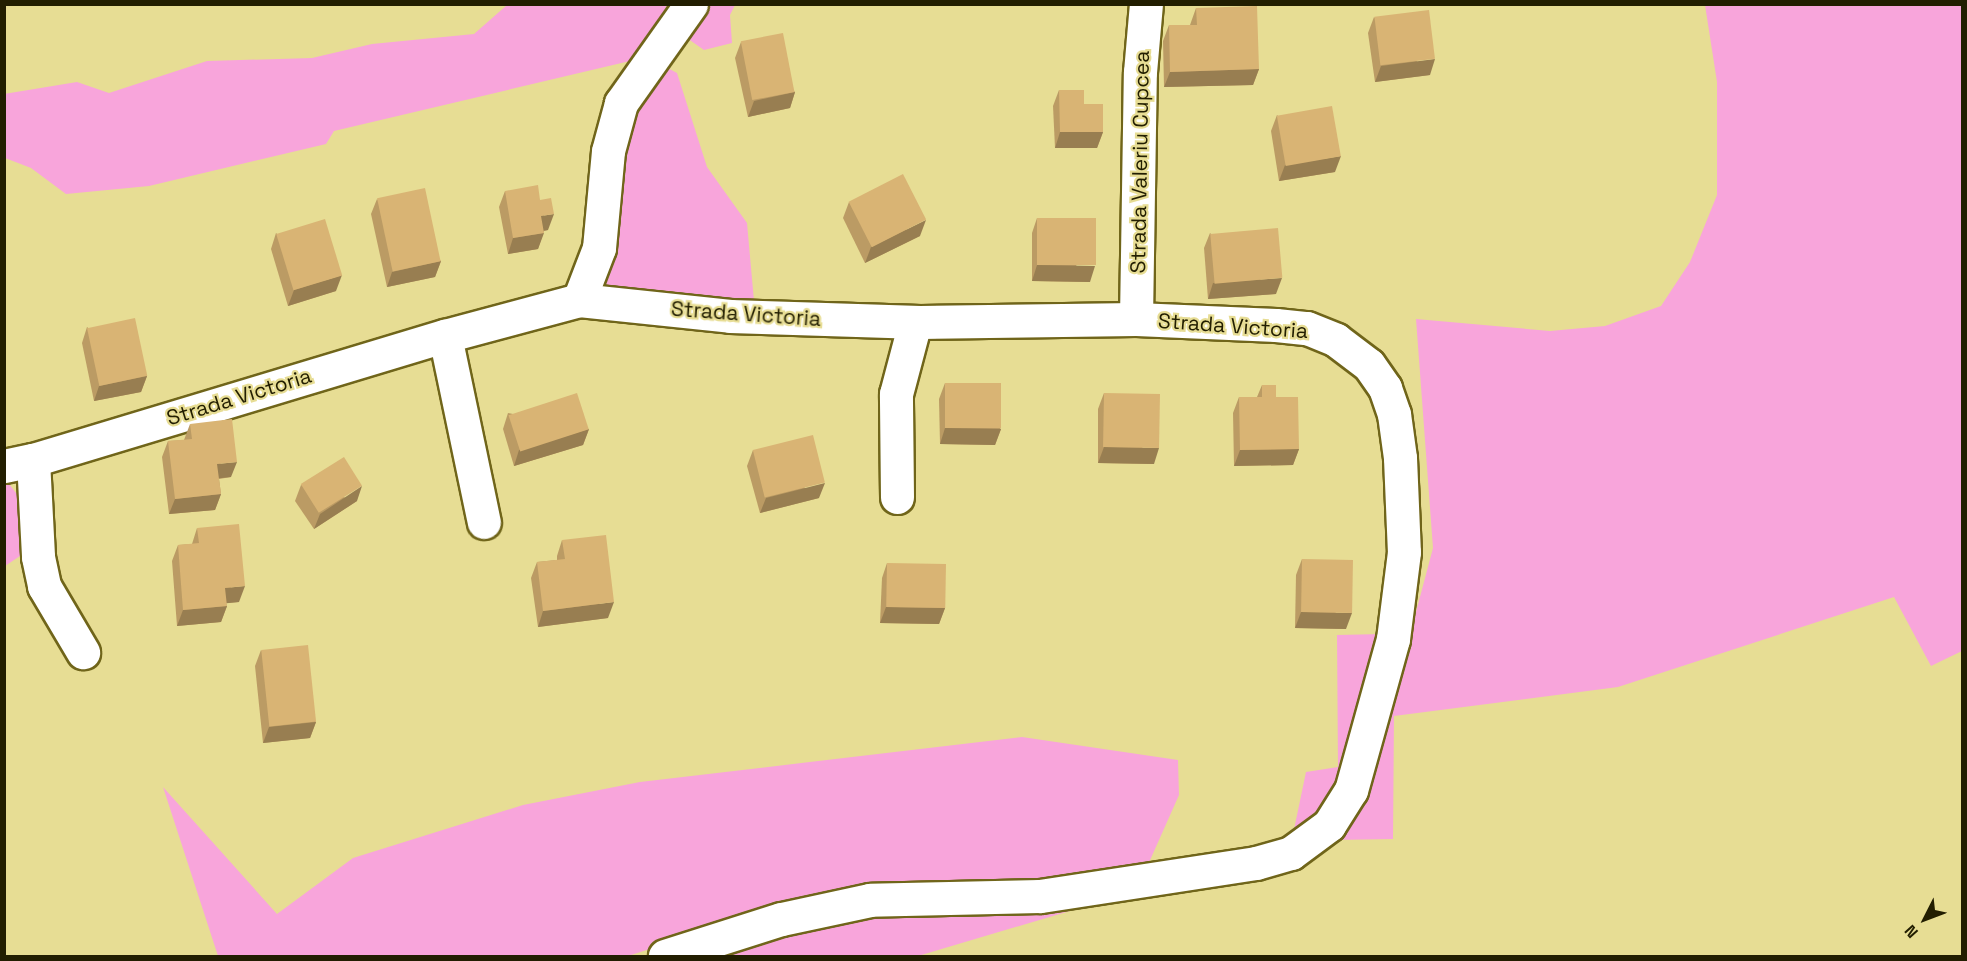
<!DOCTYPE html>
<style>
body{margin:0}
#map{position:relative;width:1967px;height:961px;overflow:hidden;background:#e7dd94;font-family:"Space Grotesk",sans-serif}
div>[style]{position:absolute}
.green>*{inset:0;background:#f8a5db}
.roads{filter:drop-shadow(2px 0 #70651a) drop-shadow(-2px 0 #70651a) drop-shadow(0 2px #70651a) drop-shadow(0 -2px #70651a)}
.minor>*{height:33px;margin:-16.5px;padding:0 16.5px;transform-origin:16.5px;border-radius:16.5px;background:#fff}
.wall>*{inset:0;background:#bb9b64}
.shaded-wall>*{inset:0;background:#987e51}
.building>*{inset:0;background:#d9b474;transform-origin:0 0}
span{translate:-50% -50%;white-space:nowrap;text-align:center;line-height:1.15;-webkit-text-stroke:4.5px #e7dd94;paint-order:stroke}
.street-label{font-size:21px;color:#221e01}
.frame{position:absolute;inset:0;border:6px solid #221e01;pointer-events:none}
.north{position:absolute;left:1895px;top:889px;width:60px;height:60px;-webkit-text-stroke:4px #e7dd94;paint-order:stroke;rotate:228deg;font-size:16px;font-weight:700;line-height:24px;text-align:center;color:#221e01}
.north::after{content:'';display:block;margin:auto;width:21px;height:27px;background:#221e01;clip-path:polygon(50% 0,100% 100%,50% 72%,0 100%)}
</style>
<div id="map">
<div class="green">
<div style="clip-path:polygon(507px 5px,667px 5px,662px 16px,630px 61px,334px 131px,326px 144px,149px 186px,66px 194px,31px 168px,5px 158px,4px 94px,77px 82px,109px 93px,207px 61px,312px 58px,372px 44px,474px 34px)"></div>
<div style="clip-path:polygon(701px 5px,735px 5px,730px 15px,732px 43px,704px 50px,684px 36px)"></div>
<div style="clip-path:polygon(1705px 5px,1962px 5px,1962px 651px,1931px 666px,1894px 597px,1618px 687px,1394px 716px,1393px 839px,1333px 840px,1395px 691px,1433px 548px,1416px 319px,1550px 331px,1605px 326px,1661px 306px,1690px 262px,1717px 195px,1717px 82px)"></div>
<div style="clip-path:polygon(662px 65px,677px 73px,707px 167px,747px 223px,754px 301px,603px 293px,617px 209px,621px 138px,638px 95px)"></div>
<div style="clip-path:polygon(5px 484px,9px 484px,23px 502px,20px 556px,5px 566px)"></div>
<div style="clip-path:polygon(1383px 634px,1342px 789px,1292px 839px,1306px 772px,1338px 767px,1337px 635px)"></div>
<div style="clip-path:polygon(1022px 737px,1178px 760px,1179px 795px,1147px 867px,742px 919px,628px 956px,218px 956px,163px 787px,277px 914px,353px 858px,523px 805px,640px 782px)"></div>
<div style="clip-path:polygon(1090px 905px,918px 956px,696px 956px,865px 911px)"></div>
</div>
<div class="roads">
<div class="minor">
<div style="left:579px;top:300px;width:56px;rotate:-69deg"></div>
<div style="left:599px;top:248px;width:97px;rotate:-84.7deg"></div>
<div style="left:608px;top:151px;width:50px;rotate:-74.8deg"></div>
<div style="left:621px;top:103px;width:121px;rotate:-54.7deg"></div>
<div style="left:1136px;top:319px;width:247px;rotate:-89.1deg"></div>
<div style="left:1140px;top:72px;width:68px;rotate:-85deg"></div>
<div style="left:445px;top:336px;width:190px;rotate:78.2deg"></div>
<div style="left:33px;top:460px;width:97px;rotate:87deg"></div>
<div style="left:38px;top:557px;width:30px;rotate:78deg"></div>
<div style="left:44px;top:586px;width:77px;rotate:59.4deg"></div>
<div style="left:4px;top:466px;width:30px;rotate:-12deg"></div>
<div style="left:33px;top:460px;width:430px;rotate:-16.8deg"></div>
<div style="left:445px;top:336px;width:139px;rotate:-15deg"></div>
<div style="left:579px;top:300px;width:152px;rotate:6deg"></div>
<div style="left:730px;top:316px;width:190px;rotate:1.8deg"></div>
<div style="left:920px;top:322px;width:216px;rotate:-0.8deg"></div>
<div style="left:1136px;top:319px;width:140px;rotate:2.5deg"></div>
<div style="left:1276px;top:325px;width:31px;rotate:6deg"></div>
<div style="left:1307px;top:328px;width:31px;rotate:22deg"></div>
<div style="left:1336px;top:340px;width:41px;rotate:37.1deg"></div>
<div style="left:1369px;top:365px;width:28px;rotate:55deg"></div>
<div style="left:1385px;top:388px;width:28px;rotate:71deg"></div>
<div style="left:1394px;top:414px;width:44px;rotate:82.2deg"></div>
<div style="left:1400px;top:458px;width:94px;rotate:87.6deg"></div>
<div style="left:1404px;top:552px;width:88px;rotate:97.2deg"></div>
<div style="left:1393px;top:639px;width:157px;rotate:105.5deg"></div>
<div style="left:1351px;top:790px;width:41px;rotate:122.2deg"></div>
<div style="left:1329px;top:825px;width:47px;rotate:143.6deg"></div>
<div style="left:1291px;top:853px;width:36px;rotate:164deg"></div>
<div style="left:1256px;top:863px;width:219px;rotate:171.3deg"></div>
<div style="left:1040px;top:896px;width:170px;rotate:178.7deg"></div>
<div style="left:870px;top:900px;width:91px;rotate:167.9deg"></div>
<div style="left:781px;top:919px;width:122px;rotate:162.3deg"></div>
<div style="left:897px;top:497px;width:103px;rotate:-90.6deg"></div>
<div style="left:896px;top:394px;width:74px;rotate:-75.2deg"></div>
</div>
</div>
<div class="wall">
<div style="clip-path:polygon(1196px 8px,1259px 69px,1253px 85px,1164px 87px,1163px 41px,1169px 25px,1190px 25px)"></div>
<div style="clip-path:polygon(1374px 17px,1430px 75px,1375px 82px,1368px 33px)"></div>
<div style="clip-path:polygon(741px 42px,795px 92px,790px 108px,748px 117px,735px 58px)"></div>
<div style="clip-path:polygon(1059px 90px,1103px 132px,1097px 148px,1055px 148px,1053px 106px)"></div>
<div style="clip-path:polygon(1277px 115px,1335px 172px,1279px 181px,1271px 131px)"></div>
<div style="clip-path:polygon(505px 191px,540px 200px,548px 230px,544px 231px,538px 249px,508px 254px,499px 207px)"></div>
<div style="clip-path:polygon(377px 199px,441px 261px,435px 277px,387px 287px,371px 214px)"></div>
<div style="clip-path:polygon(849px 202px,920px 236px,865px 263px,843px 218px)"></div>
<div style="clip-path:polygon(1037px 218px,1090px 282px,1032px 281px,1032px 233px)"></div>
<div style="clip-path:polygon(276px 233px,336px 291px,288px 306px,271px 249px)"></div>
<div style="clip-path:polygon(1210px 233px,1276px 294px,1208px 299px,1204px 248px)"></div>
<div style="clip-path:polygon(87px 327px,147px 376px,141px 392px,94px 401px,82px 343px)"></div>
<div style="clip-path:polygon(945px 383px,1001px 429px,995px 445px,940px 444px,939px 399px)"></div>
<div style="clip-path:polygon(1262px 385px,1276px 397px,1299px 449px,1293px 465px,1234px 466px,1233px 413px,1239px 397px,1257px 397px)"></div>
<div style="clip-path:polygon(1104px 393px,1154px 464px,1098px 463px,1098px 409px)"></div>
<div style="clip-path:polygon(508px 413px,589px 429px,583px 445px,514px 466px,503px 429px)"></div>
<div style="clip-path:polygon(190px 424px,231px 477px,219px 479px,221px 494px,215px 510px,169px 514px,162px 457px,168px 441px,184px 440px)"></div>
<div style="clip-path:polygon(753px 450px,819px 498px,760px 513px,747px 466px)"></div>
<div style="clip-path:polygon(301px 485px,357px 501px,314px 529px,295px 501px)"></div>
<div style="clip-path:polygon(197px 528px,239px 602px,226px 603px,227px 606px,221px 622px,177px 626px,172px 561px,178px 545px,192px 544px)"></div>
<div style="clip-path:polygon(562px 540px,608px 618px,538px 627px,531px 578px,537px 562px,557px 560px,557px 556px)"></div>
<div style="clip-path:polygon(1302px 559px,1346px 629px,1295px 628px,1296px 575px)"></div>
<div style="clip-path:polygon(887px 563px,945px 608px,939px 624px,880px 623px,882px 578px)"></div>
<div style="clip-path:polygon(261px 650px,316px 722px,310px 738px,263px 743px,255px 666px)"></div>
</div>
<div class="shaded-wall">
<div style="clip-path:polygon(1435px 59px,1430px 75px,1375px 82px,1381px 66px)"></div>
<div style="clip-path:polygon(1259px 69px,1253px 85px,1164px 87px,1170px 72px)"></div>
<div style="clip-path:polygon(795px 92px,790px 108px,748px 117px,754px 101px)"></div>
<div style="clip-path:polygon(1060px 132px,1103px 132px,1097px 148px,1055px 148px)"></div>
<div style="clip-path:polygon(1341px 156px,1335px 172px,1279px 181px,1285px 165px)"></div>
<div style="clip-path:polygon(554px 214px,548px 230px,535px 232px,541px 216px)"></div>
<div style="clip-path:polygon(926px 220px,920px 236px,865px 263px,871px 247px)"></div>
<div style="clip-path:polygon(544px 233px,538px 249px,508px 254px,513px 238px)"></div>
<div style="clip-path:polygon(441px 261px,435px 277px,387px 287px,392px 272px)"></div>
<div style="clip-path:polygon(1037px 265px,1095px 266px,1090px 282px,1032px 281px)"></div>
<div style="clip-path:polygon(342px 275px,336px 291px,288px 306px,294px 290px)"></div>
<div style="clip-path:polygon(1282px 278px,1276px 294px,1208px 299px,1213px 283px)"></div>
<div style="clip-path:polygon(147px 376px,141px 392px,94px 401px,99px 386px)"></div>
<div style="clip-path:polygon(945px 428px,1001px 429px,995px 445px,940px 444px)"></div>
<div style="clip-path:polygon(589px 429px,583px 445px,514px 466px,519px 450px)"></div>
<div style="clip-path:polygon(1104px 447px,1159px 448px,1154px 464px,1098px 463px)"></div>
<div style="clip-path:polygon(1299px 449px,1293px 465px,1234px 466px,1240px 450px)"></div>
<div style="clip-path:polygon(237px 462px,231px 477px,212px 479px,217px 464px)"></div>
<div style="clip-path:polygon(825px 483px,819px 498px,760px 513px,766px 498px)"></div>
<div style="clip-path:polygon(362px 486px,357px 501px,314px 529px,320px 514px)"></div>
<div style="clip-path:polygon(221px 494px,215px 510px,169px 514px,175px 499px)"></div>
<div style="clip-path:polygon(245px 586px,239px 602px,219px 604px,225px 588px)"></div>
<div style="clip-path:polygon(614px 602px,608px 618px,538px 627px,543px 611px)"></div>
<div style="clip-path:polygon(227px 606px,221px 622px,177px 626px,183px 610px)"></div>
<div style="clip-path:polygon(886px 607px,945px 608px,939px 624px,880px 623px)"></div>
<div style="clip-path:polygon(1301px 612px,1352px 613px,1346px 629px,1295px 628px)"></div>
<div style="clip-path:polygon(316px 722px,310px 738px,263px 743px,269px 727px)"></div>
</div>
<div class="building">
<div style="clip-path:polygon(1257px 6px,1259px 69px,1170px 72px,1169px 25px,1197px 25px,1196px 8px)"></div>
<div style="left:1429px;top:10px;width:49px;height:55px;rotate:83deg"></div>
<div style="left:783px;top:33px;width:60px;height:43px;rotate:79deg"></div>
<div style="clip-path:polygon(1059px 90px,1084px 90px,1084px 104px,1103px 104px,1103px 132px,1060px 132px)"></div>
<div style="left:1332px;top:106px;width:51px;height:56px;rotate:80deg"></div>
<div style="left:903px;top:174px;width:51px;height:61px;rotate:63deg"></div>
<div style="clip-path:polygon(538px 185px,540px 200px,551px 198px,554px 214px,541px 216px,544px 233px,513px 238px,505px 191px)"></div>
<div style="left:425px;top:188px;width:75px;height:49px;rotate:78deg"></div>
<div style="left:1037px;top:218px;width:59px;height:47px"></div>
<div style="left:325px;top:219px;width:59px;height:51px;rotate:73deg"></div>
<div style="left:1278px;top:228px;width:50px;height:68px;rotate:85deg"></div>
<div style="left:135px;top:318px;width:59px;height:49px;rotate:78deg"></div>
<div style="left:945px;top:383px;width:56px;height:45px"></div>
<div style="clip-path:polygon(1262px 385px,1276px 385px,1276px 397px,1298px 397px,1299px 449px,1240px 450px,1239px 397px,1262px 397px)"></div>
<div style="left:577px;top:393px;width:38px;height:72px;rotate:72deg"></div>
<div style="left:1104px;top:393px;width:56px;height:54px;rotate:1deg"></div>
<div style="clip-path:polygon(232px 419px,237px 462px,217px 464px,221px 494px,175px 499px,168px 441px,192px 439px,190px 424px)"></div>
<div style="left:813px;top:435px;width:49px;height:62px;rotate:76deg"></div>
<div style="left:344px;top:457px;width:34px;height:51px;rotate:58deg"></div>
<div style="clip-path:polygon(239px 524px,245px 586px,225px 588px,227px 606px,183px 610px,178px 545px,199px 543px,197px 528px)"></div>
<div style="clip-path:polygon(606px 535px,614px 602px,543px 611px,537px 562px,565px 559px,562px 540px)"></div>
<div style="left:1302px;top:559px;width:51px;height:53px;rotate:1deg"></div>
<div style="left:887px;top:563px;width:59px;height:44px;rotate:1deg"></div>
<div style="left:308px;top:645px;width:77px;height:47px;rotate:84deg"></div>
</div>
<div class="street-label">
<span style="left:1140px;top:162px;rotate:-89deg">Strada Valeriu Cupcea</span>
<span style="left:746px;top:314px;rotate:4deg">Strada Victoria</span>
<span style="left:1233px;top:326px;rotate:4deg">Strada Victoria</span>
<span style="left:239px;top:397px;rotate:-17deg">Strada Victoria</span>
</div>
<div class="frame"></div>
<div class="north">N</div>
</div>
